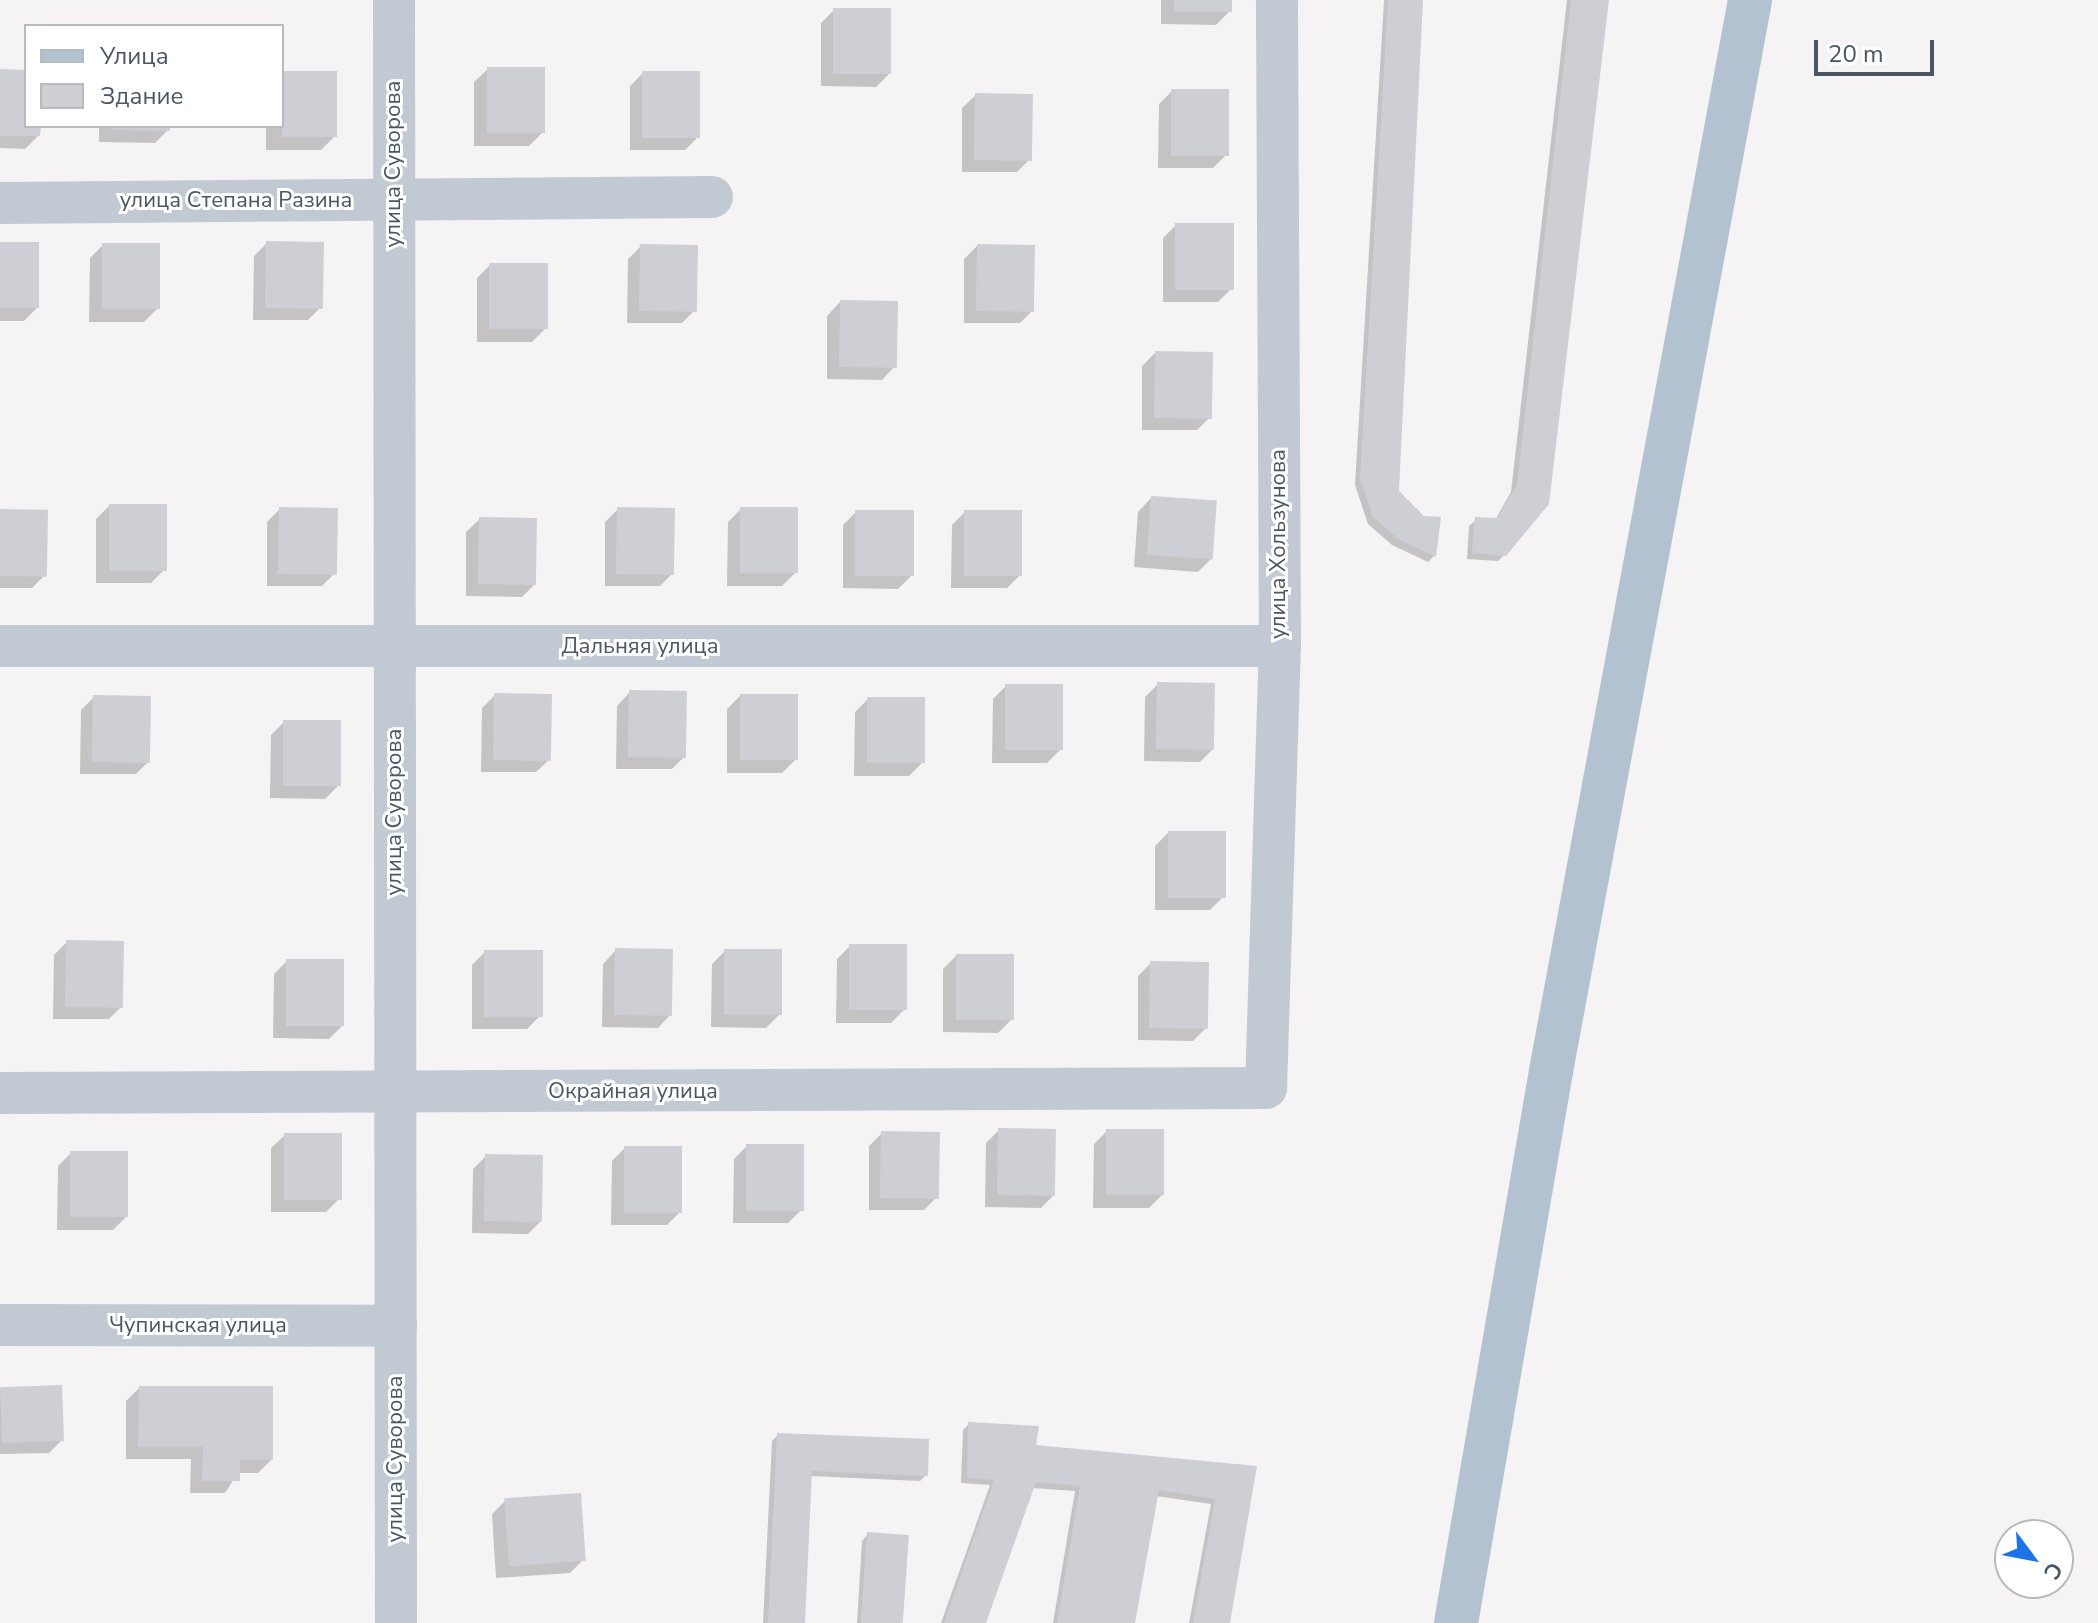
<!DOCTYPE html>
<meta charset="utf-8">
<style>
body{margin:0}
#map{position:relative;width:2098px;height:1623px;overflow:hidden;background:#f5f3f3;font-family:"Nunito Sans",sans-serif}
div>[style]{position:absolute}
.shadow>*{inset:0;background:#0003}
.building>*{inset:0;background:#cdcfd5;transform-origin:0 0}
.minor>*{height:42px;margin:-21px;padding:0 21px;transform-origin:21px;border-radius:21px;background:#c1cad2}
.major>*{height:44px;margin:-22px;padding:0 22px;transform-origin:22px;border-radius:22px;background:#b3c2d1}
span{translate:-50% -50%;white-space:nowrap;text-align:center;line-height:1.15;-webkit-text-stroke:6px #fff;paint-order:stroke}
.street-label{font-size:22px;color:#4a5661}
.legend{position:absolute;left:24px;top:24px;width:260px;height:104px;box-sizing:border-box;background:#fff;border:2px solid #b7bbc0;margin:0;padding:10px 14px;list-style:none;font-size:24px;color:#4a5661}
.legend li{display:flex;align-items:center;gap:16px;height:40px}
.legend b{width:40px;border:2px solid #b7bbc0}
.north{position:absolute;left:1994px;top:1519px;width:80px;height:80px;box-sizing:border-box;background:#fff;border:2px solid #b7bbc0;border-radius:50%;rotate:122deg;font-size:22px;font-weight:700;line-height:32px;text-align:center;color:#4a5661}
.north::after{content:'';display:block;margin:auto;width:28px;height:36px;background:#1a73e8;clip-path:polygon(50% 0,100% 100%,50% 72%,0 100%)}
.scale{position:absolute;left:1814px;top:40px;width:120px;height:36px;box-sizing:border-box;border:4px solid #4a5661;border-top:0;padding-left:10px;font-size:24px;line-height:28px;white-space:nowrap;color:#4a5661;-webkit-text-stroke:6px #fff;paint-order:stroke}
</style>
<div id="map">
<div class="shadow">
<div style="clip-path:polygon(1161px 0,1230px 0,1229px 12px,1216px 25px,1161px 24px)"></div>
<div style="clip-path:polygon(1384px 0,1421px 0,1397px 492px,1434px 556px,1428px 562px,1392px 545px,1368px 524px,1355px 485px)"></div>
<div style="clip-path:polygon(1567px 0,1607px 0,1505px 554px,1498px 561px,1467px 559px,1469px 526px,1476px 520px,1495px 520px,1511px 492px)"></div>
<div style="clip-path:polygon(834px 10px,889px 74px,876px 87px,821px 86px,821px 23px)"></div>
<div style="clip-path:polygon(488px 69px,542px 133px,529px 146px,474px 146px,474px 82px)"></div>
<div style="clip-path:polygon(0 71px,26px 72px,26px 126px,39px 126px,38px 136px,25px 149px,0 148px)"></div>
<div style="clip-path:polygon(643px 73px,698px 137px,685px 150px,630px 150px,630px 86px)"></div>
<div style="clip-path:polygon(1172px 91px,1226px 155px,1213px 168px,1158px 168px,1159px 104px)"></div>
<div style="clip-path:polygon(976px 95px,1030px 159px,1017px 172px,962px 172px,962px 108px)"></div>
<div style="clip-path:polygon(99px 126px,168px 126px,168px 130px,155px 143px,99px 142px)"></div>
<div style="clip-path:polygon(266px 126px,282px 126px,334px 137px,321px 150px,266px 150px)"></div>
<div style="clip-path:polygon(1176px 225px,1231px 289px,1218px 302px,1163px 302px,1163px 238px)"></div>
<div style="clip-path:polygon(267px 243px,321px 307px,308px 320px,253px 320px,254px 256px)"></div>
<div style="clip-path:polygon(0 244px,37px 308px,24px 321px,0 321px)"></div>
<div style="clip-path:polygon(103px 245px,157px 309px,144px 322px,89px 322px,90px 258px)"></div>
<div style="clip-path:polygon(641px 246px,695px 310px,682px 323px,627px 323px,628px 259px)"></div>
<div style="clip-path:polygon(977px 246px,1033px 310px,1020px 323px,964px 323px,964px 259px)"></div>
<div style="clip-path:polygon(490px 265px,545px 329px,532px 342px,477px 342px,477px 278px)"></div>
<div style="clip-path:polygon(840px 302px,895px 366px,882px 380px,827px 379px,827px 316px)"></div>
<div style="clip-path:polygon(1155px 353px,1210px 417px,1197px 430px,1142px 430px,1142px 366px)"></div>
<div style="clip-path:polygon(1151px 498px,1211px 559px,1198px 572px,1134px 567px,1138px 512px)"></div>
<div style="clip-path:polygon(109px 506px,164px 570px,151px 583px,96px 583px,96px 519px)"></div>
<div style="clip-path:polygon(280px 509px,335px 573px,322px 586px,267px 586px,267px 522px)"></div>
<div style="clip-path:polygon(618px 509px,673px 573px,660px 586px,605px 586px,605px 522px)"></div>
<div style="clip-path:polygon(741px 509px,795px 573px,782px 586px,727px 586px,728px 522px)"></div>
<div style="clip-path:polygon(0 511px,45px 575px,32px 588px,0 588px)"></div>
<div style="clip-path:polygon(856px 512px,911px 576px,898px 589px,843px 588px,843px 525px)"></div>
<div style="clip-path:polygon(965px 512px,1020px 575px,1007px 588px,951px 588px,952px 525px)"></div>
<div style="clip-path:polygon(480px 519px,535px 584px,522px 597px,466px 596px,466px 532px)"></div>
<div style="clip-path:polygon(1158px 684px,1213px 749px,1200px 762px,1144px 761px,1145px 697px)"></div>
<div style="clip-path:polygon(1006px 686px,1060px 750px,1047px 763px,992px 763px,993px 699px)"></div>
<div style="clip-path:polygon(630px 692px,685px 756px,672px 769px,616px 769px,617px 706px)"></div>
<div style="clip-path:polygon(495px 695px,550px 759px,536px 772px,481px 772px,482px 708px)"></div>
<div style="clip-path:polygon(740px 696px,795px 760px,782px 773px,727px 773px,727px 709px)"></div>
<div style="clip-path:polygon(94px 697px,149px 761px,136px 774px,80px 774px,81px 710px)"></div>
<div style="clip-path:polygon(868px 699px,922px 763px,909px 776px,854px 776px,855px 712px)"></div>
<div style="clip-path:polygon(284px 722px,338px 786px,325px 799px,270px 798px,271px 735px)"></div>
<div style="clip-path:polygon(1168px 833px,1223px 897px,1210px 910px,1155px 910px,1155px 846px)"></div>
<div style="clip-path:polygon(67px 942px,122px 1006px,109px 1019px,53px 1019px,54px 955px)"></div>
<div style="clip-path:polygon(850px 946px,904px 1010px,891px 1023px,836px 1023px,837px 959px)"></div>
<div style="clip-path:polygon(616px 950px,671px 1014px,658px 1028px,602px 1027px,603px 964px)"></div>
<div style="clip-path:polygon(725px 951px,779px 1015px,766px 1028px,711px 1027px,712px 964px)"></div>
<div style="clip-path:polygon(485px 952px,540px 1016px,527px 1029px,472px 1029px,472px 965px)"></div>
<div style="clip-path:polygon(956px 956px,1011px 1020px,998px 1033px,943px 1032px,943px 969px)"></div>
<div style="clip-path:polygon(287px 961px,342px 1026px,329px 1039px,273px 1038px,274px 974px)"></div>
<div style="clip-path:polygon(1151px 963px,1206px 1028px,1193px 1041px,1138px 1040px,1138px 976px)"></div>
<div style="clip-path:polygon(999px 1130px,1054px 1195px,1041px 1208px,985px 1207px,986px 1143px)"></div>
<div style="clip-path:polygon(1107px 1131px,1162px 1195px,1149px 1208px,1093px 1208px,1094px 1144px)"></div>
<div style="clip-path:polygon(882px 1133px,937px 1197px,924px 1210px,869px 1210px,869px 1146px)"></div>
<div style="clip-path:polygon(285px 1135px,339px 1199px,326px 1212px,271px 1212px,271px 1148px)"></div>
<div style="clip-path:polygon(747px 1146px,801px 1210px,788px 1223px,733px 1223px,734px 1159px)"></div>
<div style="clip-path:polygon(625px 1148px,680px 1212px,667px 1225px,611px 1225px,612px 1161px)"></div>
<div style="clip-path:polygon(71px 1153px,126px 1217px,113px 1230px,57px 1230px,58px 1166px)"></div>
<div style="clip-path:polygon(486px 1156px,541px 1221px,528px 1234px,472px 1233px,473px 1169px)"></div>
<div style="clip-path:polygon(139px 1388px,271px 1460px,258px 1473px,238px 1473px,225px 1493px,190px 1493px,191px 1459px,126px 1459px,126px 1401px)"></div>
<div style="clip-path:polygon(0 1389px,62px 1440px,49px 1453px,0 1454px)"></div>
<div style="clip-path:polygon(969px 1424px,1034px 1446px,1255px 1468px,1228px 1623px,1189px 1623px,1211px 1504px,1156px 1496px,1133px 1623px,1053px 1623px,1075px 1491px,1032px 1488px,984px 1623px,941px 1623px,990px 1485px,961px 1483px,963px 1430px)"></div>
<div style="clip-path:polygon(778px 1435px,926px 1475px,920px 1481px,810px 1476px,803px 1623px,763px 1623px,772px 1441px)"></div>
<div style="clip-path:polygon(505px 1501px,583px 1560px,570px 1573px,496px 1578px,492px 1514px)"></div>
<div style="clip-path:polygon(868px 1534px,902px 1623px,857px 1623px,862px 1541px)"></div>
</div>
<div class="building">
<div style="left:1174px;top:0;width:58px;height:12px"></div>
<div style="clip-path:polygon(1388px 0,1423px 0,1399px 491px,1424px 516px,1441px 517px,1436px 557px,1398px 539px,1373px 517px,1360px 478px)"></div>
<div style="clip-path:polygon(1571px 0,1609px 0,1549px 504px,1506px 556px,1472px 553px,1475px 517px,1497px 518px,1517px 485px)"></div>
<div style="left:833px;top:8px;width:58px;height:66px"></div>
<div style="left:487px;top:67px;width:58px;height:66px"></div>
<div style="clip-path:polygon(0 69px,26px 70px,26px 126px,41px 126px,40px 136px,0 136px)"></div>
<div style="left:282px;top:71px;width:55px;height:66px"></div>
<div style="left:642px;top:71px;width:58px;height:67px"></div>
<div style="left:1171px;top:89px;width:58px;height:67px"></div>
<div style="left:975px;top:93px;width:58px;height:67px;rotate:1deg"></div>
<div style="clip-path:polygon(111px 126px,170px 126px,170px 131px,111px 130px)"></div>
<div style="left:1175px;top:223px;width:59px;height:67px"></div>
<div style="left:266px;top:241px;width:58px;height:67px;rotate:1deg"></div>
<div style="left:0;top:242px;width:39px;height:66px"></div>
<div style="left:102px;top:243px;width:58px;height:66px"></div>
<div style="left:640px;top:244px;width:58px;height:67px;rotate:1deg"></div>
<div style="left:977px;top:244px;width:58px;height:67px;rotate:1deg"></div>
<div style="left:489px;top:263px;width:59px;height:66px"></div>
<div style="left:840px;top:300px;width:58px;height:67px;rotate:1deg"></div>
<div style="left:1155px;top:351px;width:58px;height:67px;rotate:1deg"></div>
<div style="left:1151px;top:496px;width:66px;height:59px;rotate:4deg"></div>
<div style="left:109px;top:504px;width:58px;height:67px"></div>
<div style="left:279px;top:507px;width:59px;height:67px;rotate:1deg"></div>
<div style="left:617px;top:507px;width:58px;height:67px;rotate:1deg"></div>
<div style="left:740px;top:507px;width:58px;height:66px"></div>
<div style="left:0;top:509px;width:48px;height:67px;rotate:1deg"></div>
<div style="left:855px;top:510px;width:59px;height:66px"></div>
<div style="left:964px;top:510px;width:58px;height:66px"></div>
<div style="left:479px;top:517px;width:58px;height:67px;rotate:1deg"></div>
<div style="left:1157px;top:682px;width:58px;height:67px;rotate:1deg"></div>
<div style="left:1005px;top:684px;width:58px;height:66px"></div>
<div style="left:629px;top:690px;width:58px;height:67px;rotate:1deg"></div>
<div style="left:494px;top:693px;width:58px;height:67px;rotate:1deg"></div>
<div style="left:740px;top:694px;width:58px;height:66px"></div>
<div style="left:93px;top:695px;width:58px;height:67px;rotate:1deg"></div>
<div style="left:867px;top:697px;width:58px;height:66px"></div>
<div style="left:283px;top:720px;width:58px;height:66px"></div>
<div style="left:1168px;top:831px;width:58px;height:67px"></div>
<div style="left:66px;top:940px;width:58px;height:67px;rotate:1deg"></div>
<div style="left:849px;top:944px;width:58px;height:66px"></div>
<div style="left:615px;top:948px;width:58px;height:67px;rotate:1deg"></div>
<div style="left:724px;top:949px;width:58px;height:66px"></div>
<div style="left:484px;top:950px;width:59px;height:67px"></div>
<div style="left:956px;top:954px;width:58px;height:66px"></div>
<div style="left:286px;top:959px;width:58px;height:67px"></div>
<div style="left:1150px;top:961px;width:59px;height:67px;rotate:1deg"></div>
<div style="left:998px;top:1128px;width:58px;height:67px;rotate:1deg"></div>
<div style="left:1106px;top:1129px;width:58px;height:66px"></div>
<div style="left:881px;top:1131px;width:59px;height:67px;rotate:1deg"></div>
<div style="left:284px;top:1133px;width:58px;height:67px"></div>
<div style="left:746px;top:1144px;width:58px;height:67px"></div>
<div style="left:624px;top:1146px;width:58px;height:67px"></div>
<div style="left:70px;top:1151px;width:58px;height:66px"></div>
<div style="left:485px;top:1154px;width:58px;height:67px;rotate:1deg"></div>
<div style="left:62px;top:1385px;width:56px;height:62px;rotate:88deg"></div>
<div style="clip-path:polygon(139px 1386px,273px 1386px,273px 1460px,240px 1460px,240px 1481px,202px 1481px,203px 1447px,138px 1447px)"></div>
<div style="clip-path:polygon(968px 1422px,1039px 1426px,1036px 1445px,1257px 1466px,1230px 1623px,1193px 1623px,1215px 1499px,1159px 1490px,1135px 1623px,1057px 1623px,1080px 1486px,1036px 1482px,986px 1623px,944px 1623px,994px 1480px,967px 1478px)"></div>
<div style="clip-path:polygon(777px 1433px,929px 1439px,928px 1476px,812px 1471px,805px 1623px,768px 1623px)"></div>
<div style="left:581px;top:1493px;width:68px;height:77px;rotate:86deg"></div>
<div style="left:867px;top:1532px;width:42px;height:91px;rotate:4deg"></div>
</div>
<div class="minor">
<div style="left:394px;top:0;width:1623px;rotate:89.93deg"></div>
<div style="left:0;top:203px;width:712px;rotate:-0.48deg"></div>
<div style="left:0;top:646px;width:1280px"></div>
<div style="left:0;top:1093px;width:1266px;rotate:-0.23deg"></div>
<div style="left:1266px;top:1088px;width:442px;rotate:-88.2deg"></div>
<div style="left:1280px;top:646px;width:646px;rotate:-90.27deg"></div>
<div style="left:0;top:1325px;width:396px;rotate:0.1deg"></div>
</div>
<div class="major">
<div style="left:1456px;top:1623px;width:560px;rotate:-80.23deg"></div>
<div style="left:1551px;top:1071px;width:1089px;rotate:-79.47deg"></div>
</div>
<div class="street-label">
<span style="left:394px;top:164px;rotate:-90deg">улица Суворова</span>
<span style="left:236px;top:201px">улица Степана Разина</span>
<span style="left:1279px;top:544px;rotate:-90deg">улица Хользунова</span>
<span style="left:640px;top:647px">Дальняя улица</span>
<span style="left:395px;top:812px;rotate:-90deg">улица Суворова</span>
<span style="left:633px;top:1092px">Окрайная улица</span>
<span style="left:198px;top:1326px">Чупинская улица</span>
<span style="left:396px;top:1459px;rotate:-90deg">улица Суворова</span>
</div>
<ul class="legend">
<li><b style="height:10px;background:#b3c2d1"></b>Улица</li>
<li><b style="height:22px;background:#cdcfd5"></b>Здание</li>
</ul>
<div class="north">С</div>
<div class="scale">20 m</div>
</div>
